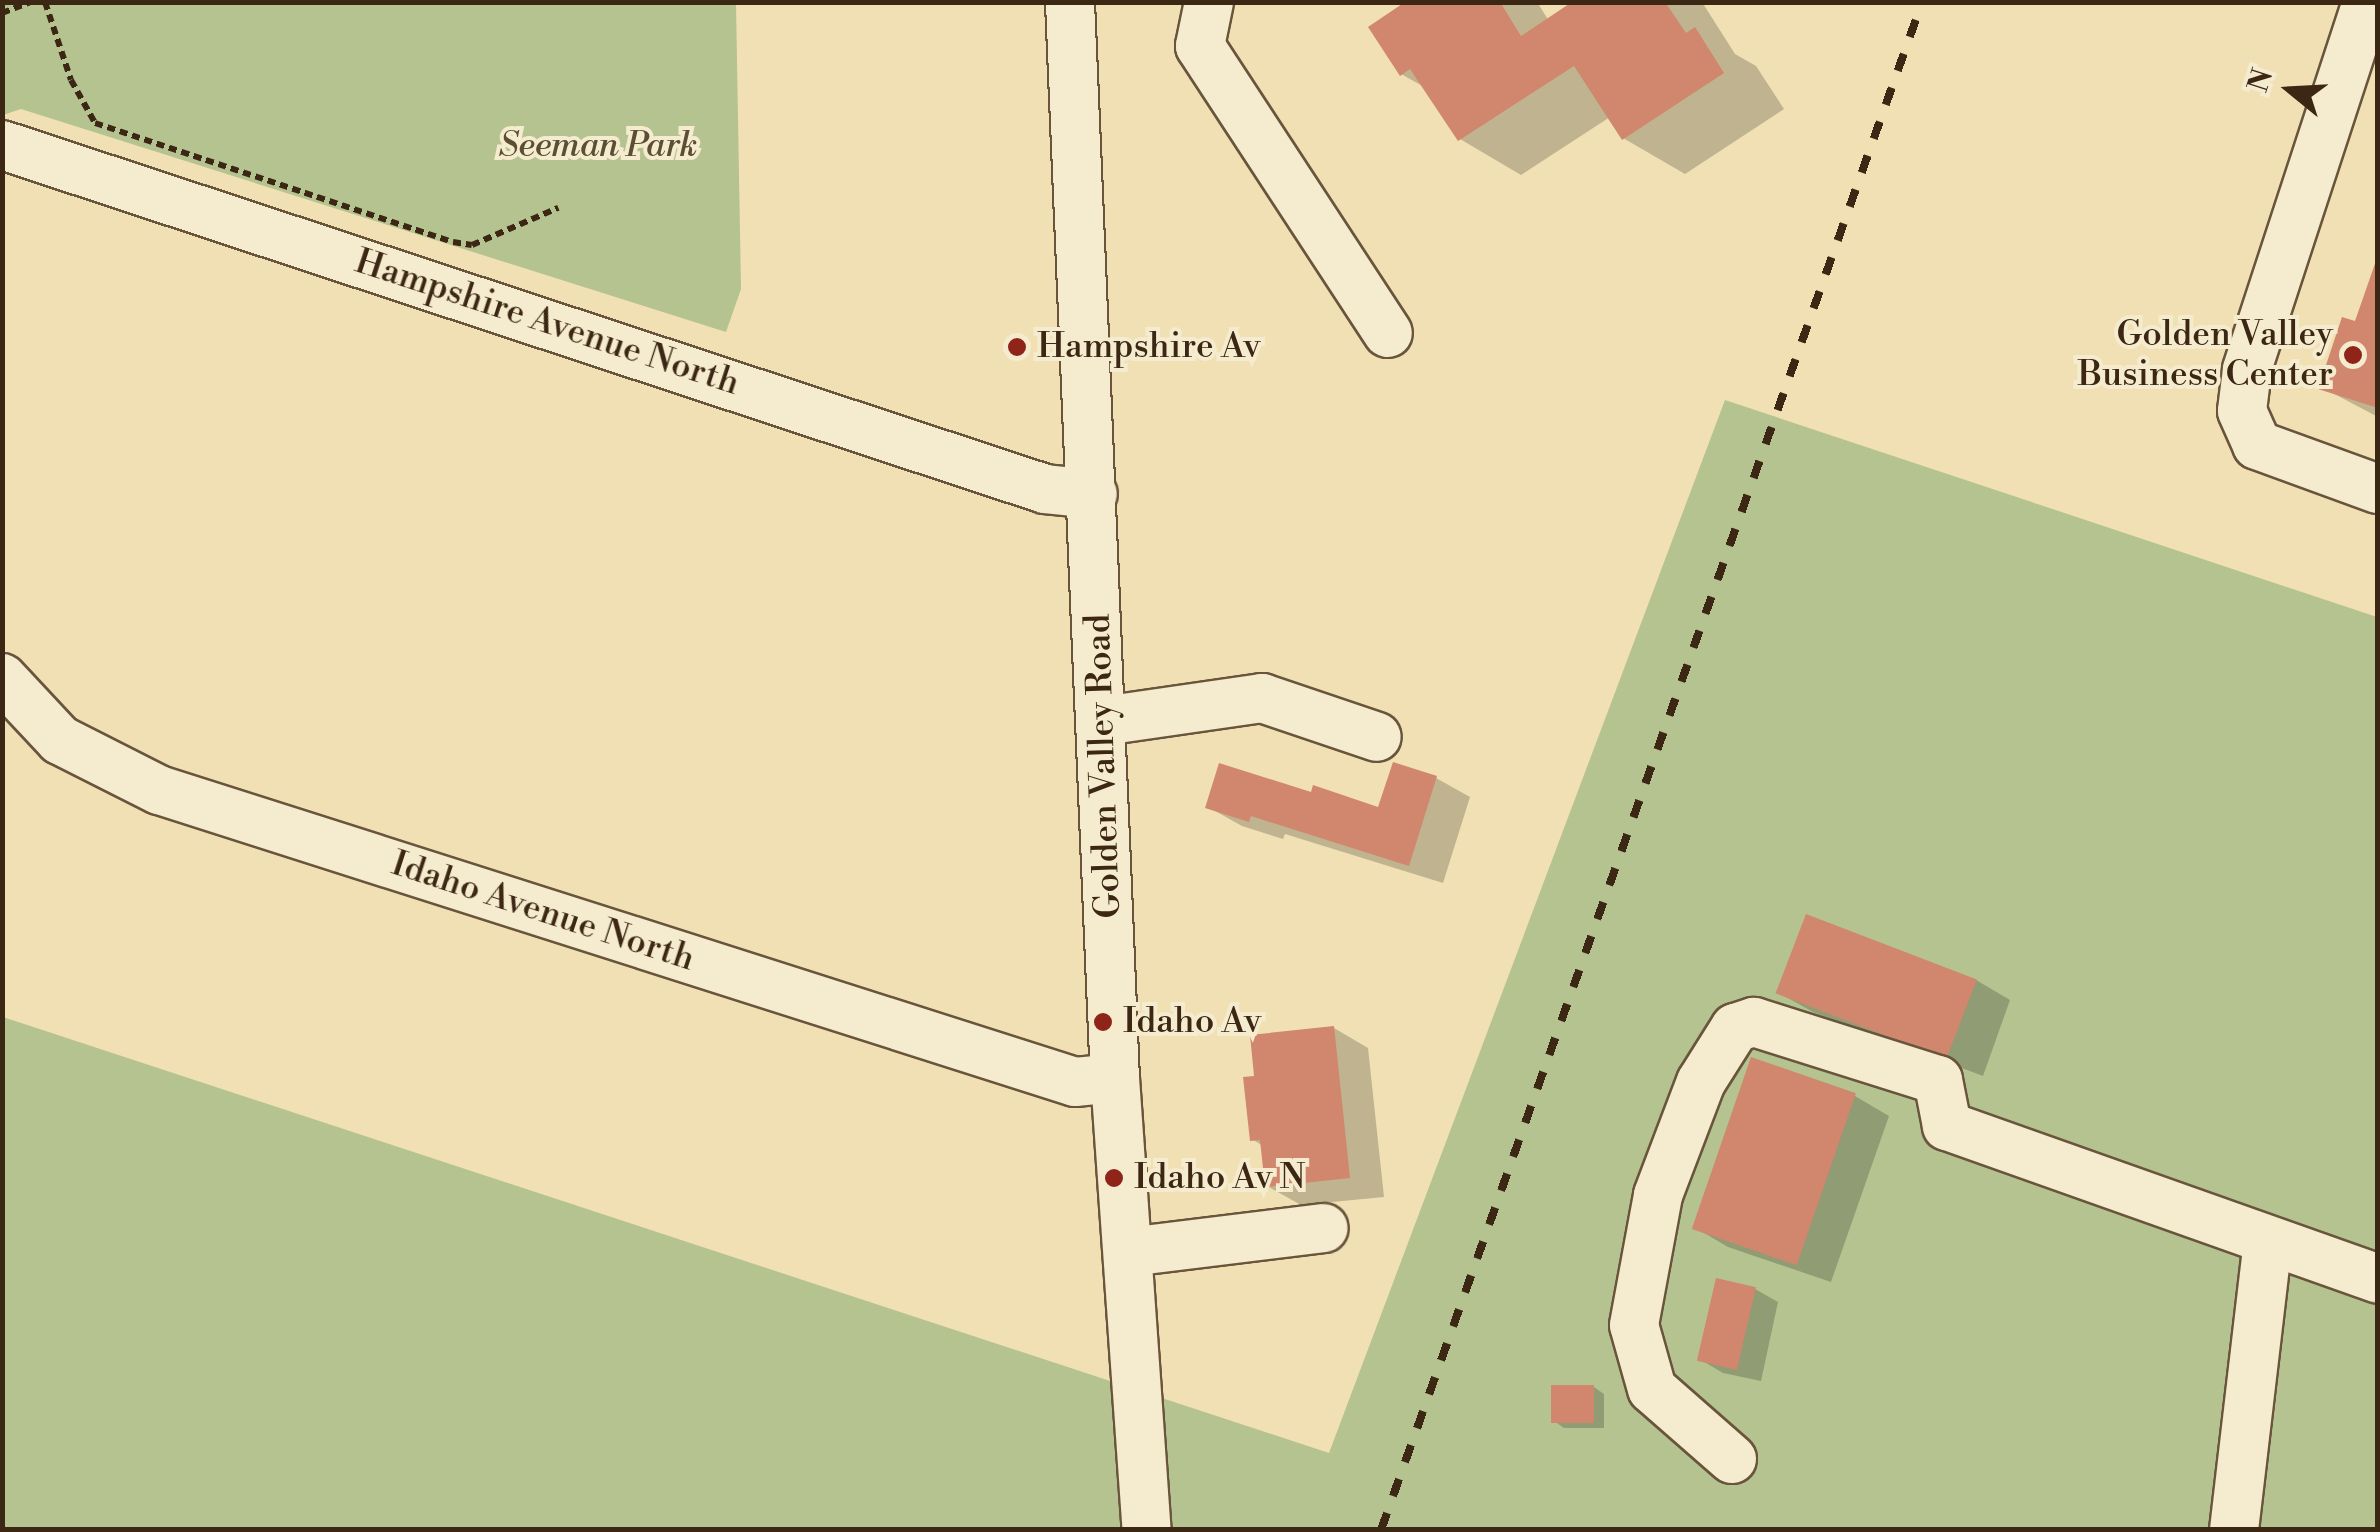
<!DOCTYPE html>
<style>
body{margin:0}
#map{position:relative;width:2380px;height:1532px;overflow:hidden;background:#f0e0b3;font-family:"Libre Bodoni",serif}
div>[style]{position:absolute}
.green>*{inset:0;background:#b5c390}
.shadow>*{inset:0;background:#0003}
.building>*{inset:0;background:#d1866e;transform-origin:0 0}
.path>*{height:6px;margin-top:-3px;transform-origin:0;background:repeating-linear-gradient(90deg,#3c2714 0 8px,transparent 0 13px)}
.roads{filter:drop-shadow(2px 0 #69553c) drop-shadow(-2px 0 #69553c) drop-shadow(0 2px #69553c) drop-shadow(0 -2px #69553c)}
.minor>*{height:48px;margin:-24px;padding:0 24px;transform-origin:24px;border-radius:24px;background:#f5ebce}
.rail>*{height:8px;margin-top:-4px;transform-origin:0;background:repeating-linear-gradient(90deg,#3c2714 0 18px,transparent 0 36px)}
.dots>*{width:28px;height:28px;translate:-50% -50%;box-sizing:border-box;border:5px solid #f5ebce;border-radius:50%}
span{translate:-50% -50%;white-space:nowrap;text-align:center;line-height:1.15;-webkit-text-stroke:8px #f5ebce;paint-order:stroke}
.park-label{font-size:35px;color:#5a4e33;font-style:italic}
.street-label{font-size:35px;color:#3c2714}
.poi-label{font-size:35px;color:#3c2714}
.right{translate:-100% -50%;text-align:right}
.left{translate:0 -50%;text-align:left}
.frame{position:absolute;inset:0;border:5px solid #3c2714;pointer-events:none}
.north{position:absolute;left:2240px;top:40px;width:100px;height:100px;-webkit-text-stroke:8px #f5ebce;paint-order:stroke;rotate:288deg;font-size:28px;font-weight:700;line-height:40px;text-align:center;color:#3c2714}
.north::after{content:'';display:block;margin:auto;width:35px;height:45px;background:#3c2714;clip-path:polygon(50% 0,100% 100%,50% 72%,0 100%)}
</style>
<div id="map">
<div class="green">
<div style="clip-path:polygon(2px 3px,736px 3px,741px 289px,726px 332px,21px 109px,3px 115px)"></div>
<div style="clip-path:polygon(1725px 400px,2377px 617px,2377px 1529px,3px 1530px,3px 1017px,1329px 1453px)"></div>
</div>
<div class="shadow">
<div style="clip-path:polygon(1410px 2px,1537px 2px,1549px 21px,1577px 2px,1702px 2px,1735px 54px,1756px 66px,1784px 109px,1685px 174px,1623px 138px,1610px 117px,1521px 175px,1460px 139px,1426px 88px,1401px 74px)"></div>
<div style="clip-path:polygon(2378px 261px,2378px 417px,2321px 387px,2356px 325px)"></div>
<div style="clip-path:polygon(1436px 778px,1470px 797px,1443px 883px,1285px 834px,1283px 839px,1242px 826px,1208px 807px,1313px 795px,1379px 811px)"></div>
<div style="clip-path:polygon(1976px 980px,2010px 1000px,1983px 1076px,1813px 1012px,1779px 993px)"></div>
<div style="clip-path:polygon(1334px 1028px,1368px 1048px,1384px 1197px,1301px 1205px,1267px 1186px,1263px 1146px,1252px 1139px,1257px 1078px)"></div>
<div style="clip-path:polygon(1855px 1096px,1889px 1116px,1831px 1282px,1728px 1247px,1694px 1227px)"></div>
<div style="clip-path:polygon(1755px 1289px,1778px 1302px,1761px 1381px,1723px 1373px,1701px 1360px)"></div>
<div style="clip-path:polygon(1594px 1387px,1604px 1394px,1604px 1428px,1564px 1428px,1554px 1421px)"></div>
</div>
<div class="building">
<div style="clip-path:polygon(1405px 2px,1500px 2px,1521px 36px,1572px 2px,1665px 2px,1686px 33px,1695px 27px,1724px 73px,1622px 140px,1574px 66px,1458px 141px,1410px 69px,1400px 76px,1368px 27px)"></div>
<div style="clip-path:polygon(2378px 255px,2378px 408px,2318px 389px,2342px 317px,2355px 321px)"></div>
<div style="clip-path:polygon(1393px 762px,1437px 776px,1409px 866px,1251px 816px,1249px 822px,1205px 808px,1219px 763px,1311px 792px,1313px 785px,1378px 807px)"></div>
<div style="left:1806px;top:914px;width:183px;height:85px;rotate:21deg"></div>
<div style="clip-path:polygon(1334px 1026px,1350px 1178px,1265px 1187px,1260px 1140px,1250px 1141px,1243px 1077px,1254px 1076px,1250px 1035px)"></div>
<div style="left:1751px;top:1057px;width:111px;height:182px;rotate:19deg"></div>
<div style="left:1716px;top:1278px;width:41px;height:85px;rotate:13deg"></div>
<div style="left:1551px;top:1385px;width:43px;height:38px"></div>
</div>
<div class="path">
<div style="left:45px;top:2px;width:82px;rotate:71.6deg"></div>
<div style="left:71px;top:80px;width:49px;rotate:60.8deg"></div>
<div style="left:95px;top:123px;width:377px;rotate:18.4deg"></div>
<div style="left:453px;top:242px;width:19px;rotate:9deg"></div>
<div style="left:472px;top:245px;width:94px;rotate:-23.3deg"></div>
<div style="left:2px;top:13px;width:30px;rotate:-21deg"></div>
</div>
<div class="roads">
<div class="minor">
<div style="left:1070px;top:2px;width:1077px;rotate:87.61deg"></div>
<div style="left:1115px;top:1078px;width:453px;rotate:86deg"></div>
<div style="left:1209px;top:2px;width:45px;rotate:101.6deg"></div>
<div style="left:1200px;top:46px;width:343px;rotate:56.8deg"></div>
<div style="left:2367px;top:2px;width:387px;rotate:108.1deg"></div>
<div style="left:2247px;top:370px;width:41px;rotate:97deg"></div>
<div style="left:2242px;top:411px;width:37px;rotate:66deg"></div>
<div style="left:2257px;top:445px;width:129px;rotate:20deg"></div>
<div style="left:2px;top:145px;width:1098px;rotate:18.25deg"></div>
<div style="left:1045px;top:489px;width:48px;rotate:5.9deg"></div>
<div style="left:2px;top:678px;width:85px;rotate:46.9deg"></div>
<div style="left:60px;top:740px;width:111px;rotate:26.8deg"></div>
<div style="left:159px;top:790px;width:961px;rotate:17.68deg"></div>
<div style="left:1075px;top:1082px;width:40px;rotate:-5.7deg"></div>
<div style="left:1103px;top:721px;width:161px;rotate:-8.2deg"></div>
<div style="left:1262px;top:698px;width:121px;rotate:18.7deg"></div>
<div style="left:1129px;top:1252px;width:196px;rotate:-7deg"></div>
<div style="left:1732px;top:1459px;width:106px;rotate:-138.8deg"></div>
<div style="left:1652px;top:1389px;width:66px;rotate:-105.7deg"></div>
<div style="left:1634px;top:1325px;width:132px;rotate:-79.5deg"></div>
<div style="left:1658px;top:1195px;width:121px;rotate:-69.2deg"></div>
<div style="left:1701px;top:1082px;width:64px;rotate:-57.8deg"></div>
<div style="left:1735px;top:1028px;width:20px;rotate:-18deg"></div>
<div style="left:1754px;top:1022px;width:193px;rotate:17.5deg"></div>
<div style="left:1938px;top:1080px;width:47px;rotate:78.9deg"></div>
<div style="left:1947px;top:1126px;width:457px;rotate:19.5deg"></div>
<div style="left:2234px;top:1530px;width:290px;rotate:-83.3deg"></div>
</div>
</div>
<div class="rail">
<div style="left:1381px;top:1530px;width:1621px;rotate:-70.5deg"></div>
</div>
<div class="dots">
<div style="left:1017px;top:347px;background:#8f2418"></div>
<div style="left:2353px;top:355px;background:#8f2418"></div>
<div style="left:1103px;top:1022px;background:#8f2418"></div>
<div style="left:1114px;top:1178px;background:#8f2418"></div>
</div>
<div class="park-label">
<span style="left:598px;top:146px">Seeman Park</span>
</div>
<div class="street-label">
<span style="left:547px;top:323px;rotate:18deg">Hampshire Avenue North</span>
<span style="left:1104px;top:766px;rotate:-92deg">Golden Valley Road</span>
<span style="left:543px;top:912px;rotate:18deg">Idaho Avenue North</span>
</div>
<div class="poi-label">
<span class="right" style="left:2333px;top:355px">Golden Valley<br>Business Center</span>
<span class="left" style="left:1037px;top:347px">Hampshire Av</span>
<span class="left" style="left:1123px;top:1022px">Idaho Av</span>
<span class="left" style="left:1134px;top:1178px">Idaho Av N</span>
</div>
<div class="frame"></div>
<div class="north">N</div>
</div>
